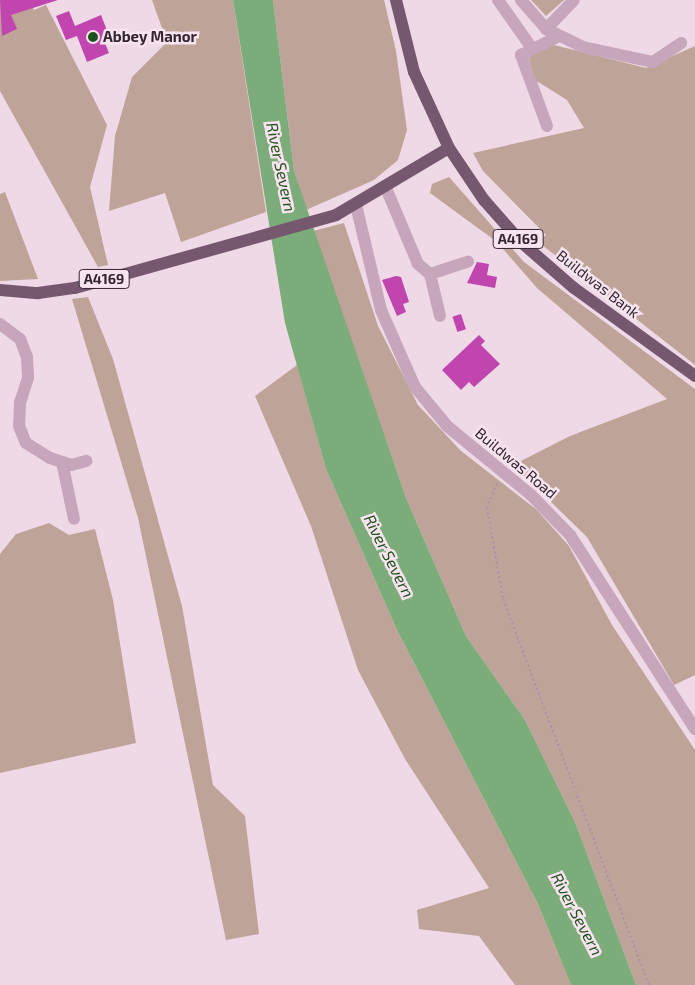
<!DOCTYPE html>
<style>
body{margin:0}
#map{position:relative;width:695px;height:985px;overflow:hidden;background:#f0d9e6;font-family:"Exo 2",sans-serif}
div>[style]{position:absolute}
.green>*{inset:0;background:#bea399}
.water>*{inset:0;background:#7bac79}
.building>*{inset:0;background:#c145ae;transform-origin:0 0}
.path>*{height:2px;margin-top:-1px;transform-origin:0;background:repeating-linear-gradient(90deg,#b390a7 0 2.5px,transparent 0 5px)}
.minor>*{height:12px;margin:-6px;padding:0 6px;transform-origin:6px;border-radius:6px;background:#c7a5bb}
.major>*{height:12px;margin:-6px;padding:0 6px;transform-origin:6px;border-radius:6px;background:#75586e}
.dots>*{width:14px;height:14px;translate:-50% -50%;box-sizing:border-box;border:2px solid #f8e4ef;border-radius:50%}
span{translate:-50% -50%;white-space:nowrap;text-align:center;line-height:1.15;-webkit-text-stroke:5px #f8e4ef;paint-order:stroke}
.shield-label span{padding:1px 4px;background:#f8e4ef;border:1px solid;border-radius:4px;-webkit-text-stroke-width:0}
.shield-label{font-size:14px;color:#332630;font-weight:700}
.poi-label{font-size:15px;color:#332630;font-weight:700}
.left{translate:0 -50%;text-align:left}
.street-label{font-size:15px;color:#332630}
.water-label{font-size:16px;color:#1e531d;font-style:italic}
</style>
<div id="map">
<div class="green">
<div style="clip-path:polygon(0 0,32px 5px,34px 10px,46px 5px,107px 125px,90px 187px,108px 265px,98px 267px,0 91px)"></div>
<div style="clip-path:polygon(152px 0,233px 0,266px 212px,181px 242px,165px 193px,109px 211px,115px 136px,132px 77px,167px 42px)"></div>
<div style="clip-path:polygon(273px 0,384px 0,396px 51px,407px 130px,398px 160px,374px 180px,306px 210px,294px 171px)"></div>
<div style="clip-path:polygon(531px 0,564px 0,546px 16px)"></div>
<div style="clip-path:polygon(554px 45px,646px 68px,695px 46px,695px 365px,537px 241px,546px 235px,483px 171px,473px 153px,584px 128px,567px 100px,535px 80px,528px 55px)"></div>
<div style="clip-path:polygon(449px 177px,524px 262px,695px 389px,695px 675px,674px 685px,587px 537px,513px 465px,570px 436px,667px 399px,537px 288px,497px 242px,430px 193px,432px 184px)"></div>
<div style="clip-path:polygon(5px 192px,38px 279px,0 281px,0 194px)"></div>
<div style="clip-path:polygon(344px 223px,378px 326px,418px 405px,461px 451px,537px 510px,569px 546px,612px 625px,695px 750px,695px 985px,636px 985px,575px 822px,525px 720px,466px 636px,406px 498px,313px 231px)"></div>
<div style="clip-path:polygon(88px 297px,113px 359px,182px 606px,213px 785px,245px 816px,259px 934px,226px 940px,138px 518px,72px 299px)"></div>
<div style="clip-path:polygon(297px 365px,326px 469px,397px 630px,538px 904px,571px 985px,515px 985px,479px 936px,419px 929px,417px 910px,489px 888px,405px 759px,358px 670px,311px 526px,255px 396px)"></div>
<div style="clip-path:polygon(49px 523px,69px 535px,95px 529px,113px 600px,136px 743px,0 773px,0 554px,16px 534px)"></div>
</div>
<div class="water">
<div style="clip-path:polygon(233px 0,273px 0,294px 171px,406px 498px,466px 636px,525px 720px,575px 822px,636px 985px,571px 985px,538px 904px,397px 630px,326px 469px,285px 323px)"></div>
</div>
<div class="building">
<div style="clip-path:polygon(0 0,58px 0,11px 15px,17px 29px,2px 36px)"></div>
<div style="clip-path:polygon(69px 11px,75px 26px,101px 15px,110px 38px,104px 41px,109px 53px,87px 62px,77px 36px,66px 40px,56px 16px)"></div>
<div style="clip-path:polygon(477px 262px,489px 264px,487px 275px,497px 277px,495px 288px,467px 283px)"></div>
<div style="clip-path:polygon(396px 276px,401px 277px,409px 302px,403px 304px,406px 312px,397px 316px,382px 280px)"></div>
<div style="left:461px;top:314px;width:16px;height:9px;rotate:72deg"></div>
<div style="clip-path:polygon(479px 335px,485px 341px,481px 345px,500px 364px,474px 387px,469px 382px,461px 390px,442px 370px)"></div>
</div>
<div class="path">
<div style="left:497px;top:483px;width:26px;rotate:113deg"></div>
<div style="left:487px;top:507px;width:93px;rotate:80.1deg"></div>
<div style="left:503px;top:599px;width:413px;rotate:69.3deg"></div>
</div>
<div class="minor">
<div style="left:498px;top:0;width:57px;rotate:54.9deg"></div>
<div style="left:521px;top:0;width:38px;rotate:49deg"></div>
<div style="left:546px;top:29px;width:40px;rotate:-46deg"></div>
<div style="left:546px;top:29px;width:41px;rotate:25.9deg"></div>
<div style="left:583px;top:47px;width:72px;rotate:12.1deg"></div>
<div style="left:653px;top:62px;width:34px;rotate:-34deg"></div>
<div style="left:547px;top:126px;width:76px;rotate:-110.1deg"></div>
<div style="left:521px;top:55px;width:40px;rotate:-26.6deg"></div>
<div style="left:386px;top:188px;width:82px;rotate:67.2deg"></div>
<div style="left:418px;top:264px;width:16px;rotate:40deg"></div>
<div style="left:430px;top:274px;width:40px;rotate:-18deg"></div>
<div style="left:356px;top:205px;width:108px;rotate:76.6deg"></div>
<div style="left:381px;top:310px;width:84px;rotate:66.2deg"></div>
<div style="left:415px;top:387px;width:50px;rotate:50.6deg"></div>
<div style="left:447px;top:426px;width:109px;rotate:39.4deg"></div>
<div style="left:531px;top:495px;width:56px;rotate:45.7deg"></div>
<div style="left:570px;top:535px;width:231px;rotate:57.2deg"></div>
<div style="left:430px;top:274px;width:43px;rotate:76.6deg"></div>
<div style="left:0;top:324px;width:25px;rotate:37deg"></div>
<div style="left:20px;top:339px;width:19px;rotate:69deg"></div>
<div style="left:27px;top:357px;width:21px;rotate:87deg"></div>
<div style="left:28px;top:378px;width:25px;rotate:108deg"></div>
<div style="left:20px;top:402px;width:24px;rotate:92deg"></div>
<div style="left:19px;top:426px;width:18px;rotate:68deg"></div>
<div style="left:26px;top:443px;width:28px;rotate:32deg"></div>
<div style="left:50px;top:458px;width:22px;rotate:18deg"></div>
<div style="left:71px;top:465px;width:16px;rotate:-15deg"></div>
<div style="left:62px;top:462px;width:58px;rotate:78.1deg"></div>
</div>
<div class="major">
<div style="left:396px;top:0;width:74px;rotate:76deg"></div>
<div style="left:414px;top:72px;width:84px;rotate:65.3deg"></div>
<div style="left:0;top:290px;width:38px;rotate:5deg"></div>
<div style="left:38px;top:293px;width:37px;rotate:-8deg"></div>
<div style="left:75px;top:288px;width:271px;rotate:-15.6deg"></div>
<div style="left:336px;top:215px;width:131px;rotate:-30.7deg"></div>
<div style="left:449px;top:148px;width:63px;rotate:56.1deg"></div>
<div style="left:484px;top:200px;width:56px;rotate:48.6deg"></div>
<div style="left:521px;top:242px;width:70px;rotate:41deg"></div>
<div style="left:574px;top:288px;width:150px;rotate:36deg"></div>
</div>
<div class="dots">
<div style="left:93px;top:37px;background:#1e531d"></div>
</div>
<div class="shield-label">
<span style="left:518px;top:239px">A4169</span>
<span style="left:104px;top:279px">A4169</span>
</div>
<div class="poi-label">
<span class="left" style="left:103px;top:37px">Abbey Manor</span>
</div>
<div class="street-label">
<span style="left:598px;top:284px;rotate:38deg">Buildwas Bank</span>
<span style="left:516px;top:463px;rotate:40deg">Buildwas Road</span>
</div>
<div class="water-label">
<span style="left:281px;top:167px;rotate:78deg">River Severn</span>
<span style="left:389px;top:556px;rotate:63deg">River Severn</span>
<span style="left:577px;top:914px;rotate:62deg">River Severn</span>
</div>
</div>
